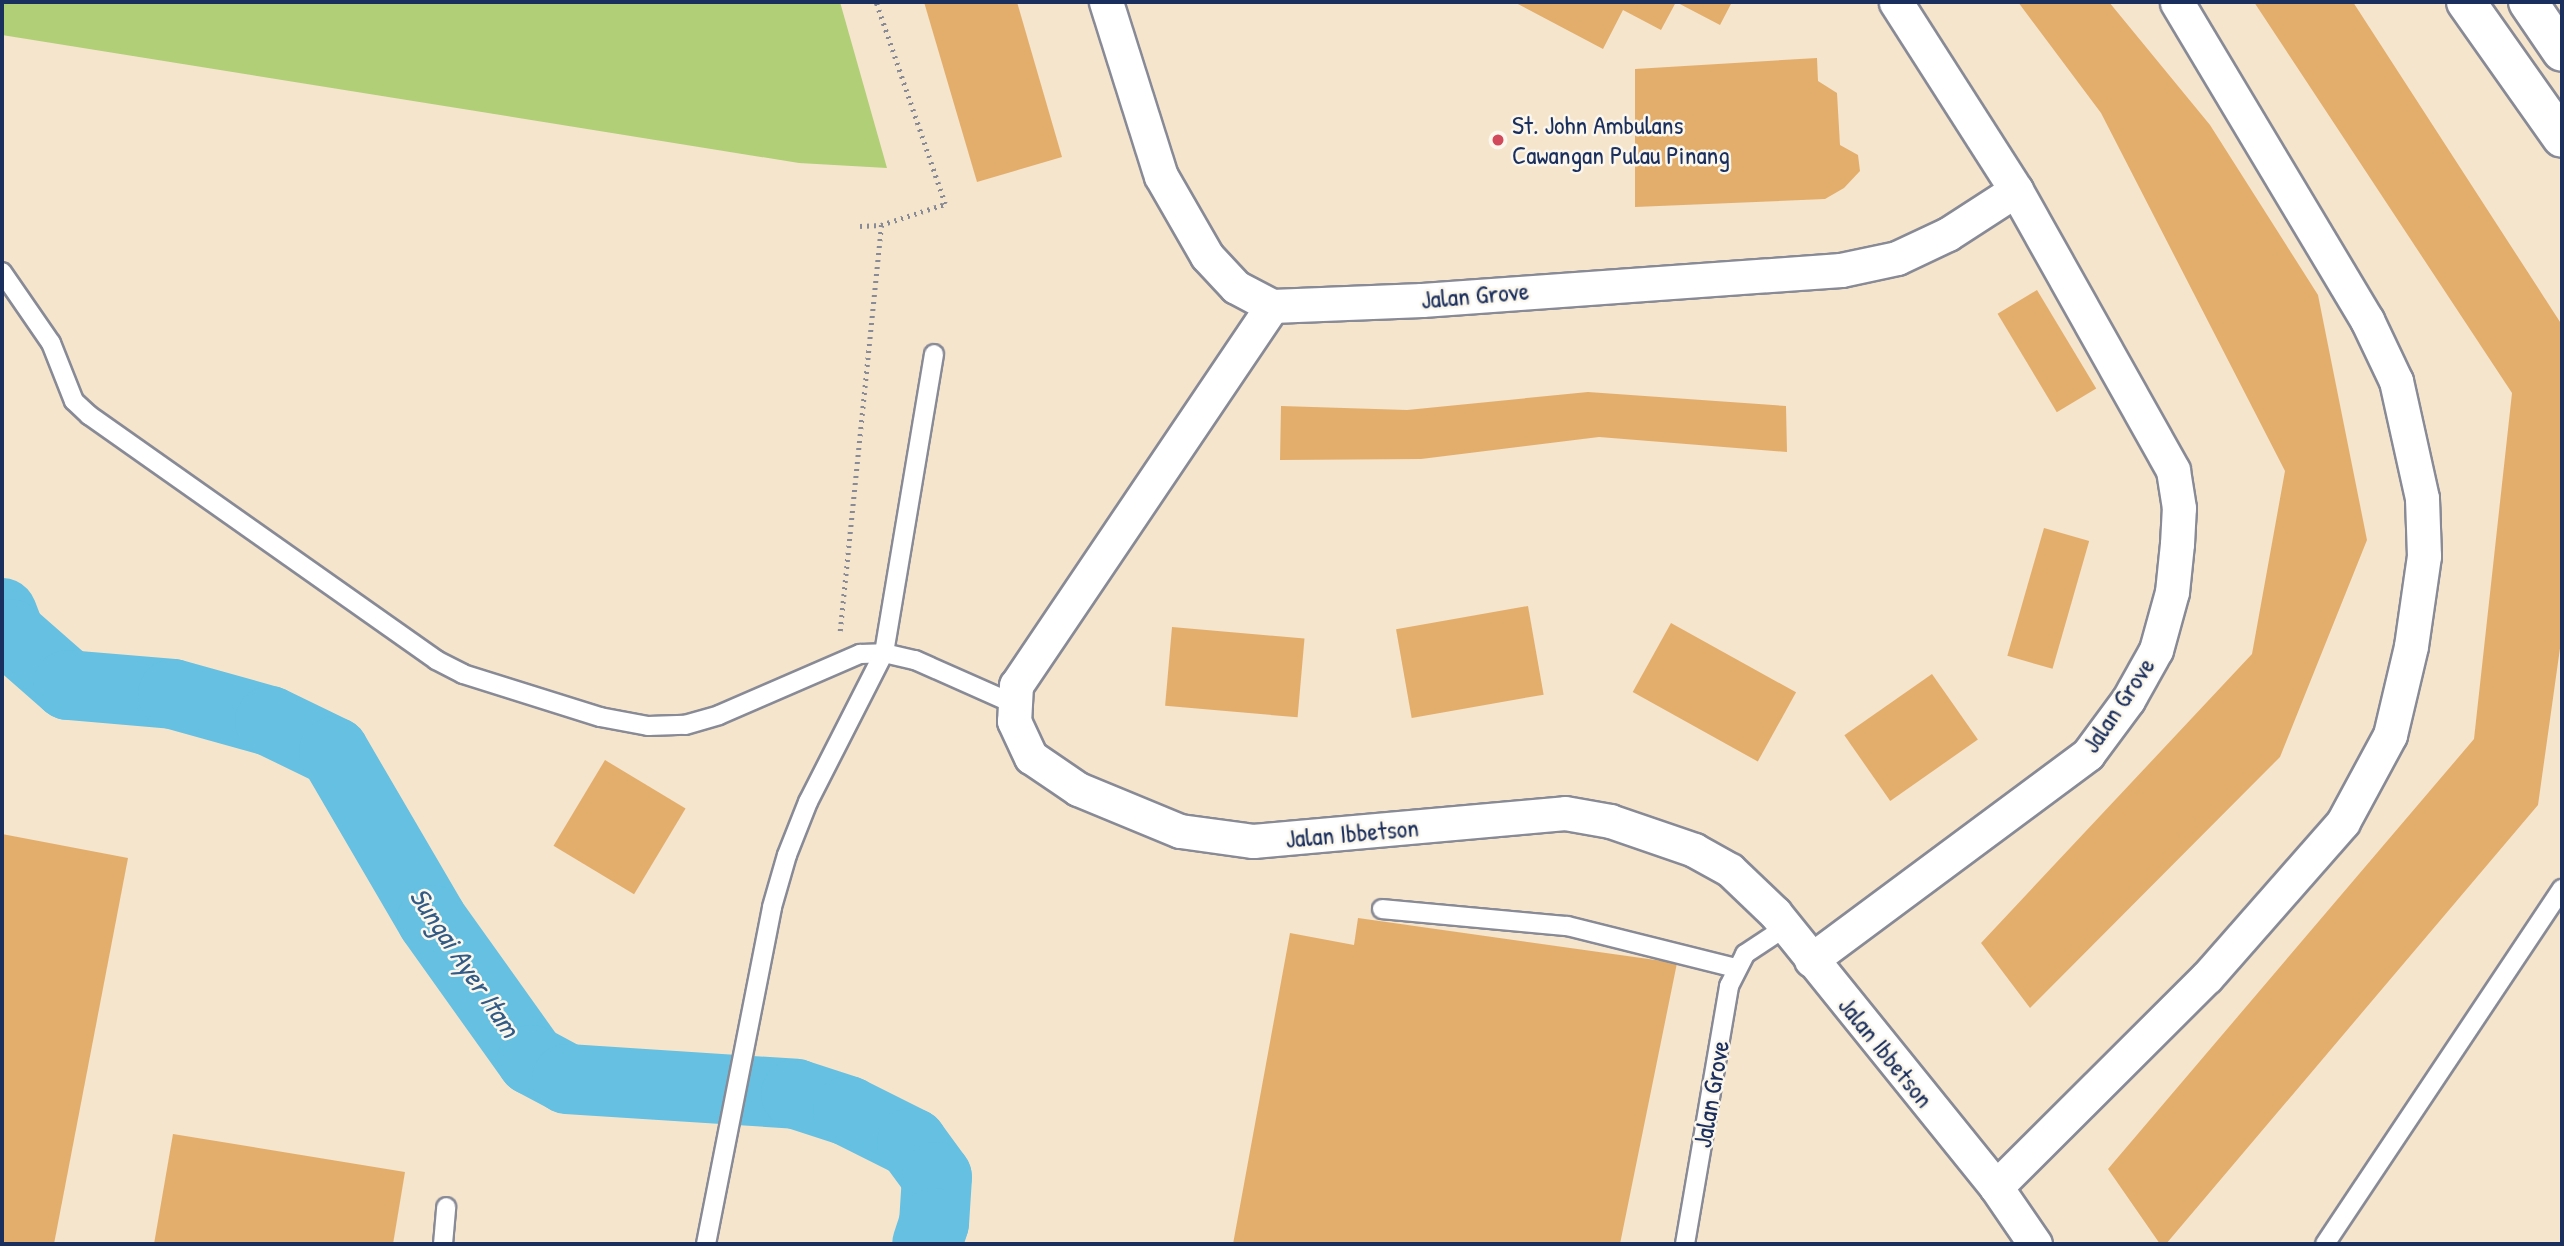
<!DOCTYPE html>
<style>
body{margin:0}
#map{position:relative;width:2564px;height:1246px;overflow:hidden;background:#f5e5cd;font-family:"Patrick Hand",sans-serif}
div>[style]{position:absolute}
.green>*{inset:0;background:#b0cf76}
.river>*{height:70px;margin:-35px;padding:0 35px;transform-origin:35px;border-radius:35px;background:#65c0e2}
.building>*{inset:0;background:#e3ae6c;transform-origin:0 0}
.path>*{height:4.5px;margin-top:-2.25px;transform-origin:0;background:repeating-linear-gradient(90deg,#888a96 0 2px,transparent 0 7px)}
.roads{filter:drop-shadow(2px 0 #888a96) drop-shadow(-2px 0 #888a96) drop-shadow(0 2px #888a96) drop-shadow(0 -2px #888a96)}
.service>*{height:18px;margin:-9px;padding:0 9px;transform-origin:9px;border-radius:9px;background:#fff}
.minor>*{height:33px;margin:-16.5px;padding:0 16.5px;transform-origin:16.5px;border-radius:16.5px;background:#fff}
.primary>*{height:38px;margin:-19px;padding:0 19px;transform-origin:19px;border-radius:19px;background:#fff}
.dots>*{width:19px;height:19px;translate:-50% -50%;box-sizing:border-box;border:4px solid #fbf7ec;border-radius:50%}
span{translate:-50% -50%;white-space:nowrap;text-align:center;line-height:1.15;-webkit-text-stroke:5px #fbf7ec;paint-order:stroke}
.poi-label{font-size:26px;color:#1b2f5e}
.left{translate:0 -50%;text-align:left}
.street-label{font-size:26px;color:#1b2f5e}
.water-label{font-size:28px;color:#315a86;font-style:italic}
.frame{position:absolute;inset:0;border:4px solid #1b2f5e;pointer-events:none}
</style>
<div id="map">
<div class="green">
<div style="clip-path:polygon(2px 2px,840px 2px,887px 168px,799px 163px,2px 35px)"></div>
</div>
<div class="river">
<div style="left:2px;top:613px;width:22px;rotate:69deg"></div>
<div style="left:10px;top:634px;width:77px;rotate:41.3deg"></div>
<div style="left:68px;top:685px;width:105px;rotate:4.9deg"></div>
<div style="left:173px;top:694px;width:101px;rotate:15.6deg"></div>
<div style="left:270px;top:721px;width:71px;rotate:25.8deg"></div>
<div style="left:334px;top:752px;width:194px;rotate:59.7deg"></div>
<div style="left:432px;top:920px;width:172px;rotate:54.5deg"></div>
<div style="left:532px;top:1060px;width:40px;rotate:28deg"></div>
<div style="left:567px;top:1079px;width:229px;rotate:3.7deg"></div>
<div style="left:796px;top:1094px;width:55px;rotate:18.1deg"></div>
<div style="left:848px;top:1111px;width:72px;rotate:26.6deg"></div>
<div style="left:912px;top:1143px;width:42px;rotate:53.7deg"></div>
<div style="left:937px;top:1177px;width:46px;rotate:93.7deg"></div>
<div style="left:934px;top:1223px;width:22px;rotate:108deg"></div>
</div>
<div class="building">
<div style="clip-path:polygon(924px 2px,1017px 2px,1062px 157px,977px 182px)"></div>
<div style="clip-path:polygon(1514px 2px,1732px 2px,1720px 25px,1676px 2px,1661px 30px,1623px 10px,1603px 49px)"></div>
<div style="clip-path:polygon(2018px 2px,2109px 2px,2210px 125px,2318px 295px,2367px 540px,2280px 757px,2030px 1008px,1981px 943px,2252px 654px,2285px 471px,2101px 113px)"></div>
<div style="clip-path:polygon(2254px 2px,2353px 2px,2562px 325px,2562px 634px,2538px 805px,2166px 1244px,2160px 1244px,2108px 1169px,2474px 739px,2512px 393px)"></div>
<div style="clip-path:polygon(1817px 58px,1818px 81px,1837px 93px,1840px 145px,1858px 155px,1860px 171px,1844px 188px,1825px 199px,1635px 207px,1635px 69px)"></div>
<div style="left:2037px;top:290px;width:115px;height:46px;rotate:59deg"></div>
<div style="clip-path:polygon(1588px 392px,1786px 406px,1787px 452px,1599px 437px,1421px 459px,1280px 460px,1281px 406px,1407px 410px)"></div>
<div style="left:2044px;top:528px;width:47px;height:133px;rotate:16deg"></div>
<div style="left:1528px;top:606px;width:90px;height:134px;rotate:80deg"></div>
<div style="left:1671px;top:623px;width:143px;height:79px;rotate:29deg"></div>
<div style="left:1172px;top:627px;width:133px;height:79px;rotate:5deg"></div>
<div style="left:1932px;top:674px;width:80px;height:107px;rotate:55deg"></div>
<div style="left:605px;top:760px;width:94px;height:100px;rotate:31deg"></div>
<div style="clip-path:polygon(2px 834px,128px 858px,54px 1244px,2px 1244px)"></div>
<div style="clip-path:polygon(1358px 918px,1677px 963px,1620px 1244px,1233px 1244px,1290px 933px,1354px 945px)"></div>
<div style="clip-path:polygon(173px 1134px,405px 1172px,393px 1244px,154px 1244px)"></div>
</div>
<div class="path">
<div style="left:860px;top:226px;width:21px;rotate:-3deg"></div>
<div style="left:881px;top:225px;width:67px;rotate:-18.2deg"></div>
<div style="left:945px;top:204px;width:213px;rotate:-108.9deg"></div>
<div style="left:840px;top:631px;width:408px;rotate:-84.2deg"></div>
</div>
<div class="roads">
<div class="service">
<div style="left:2px;top:272px;width:86px;rotate:55.4deg"></div>
<div style="left:51px;top:343px;width:62px;rotate:68.4deg"></div>
<div style="left:74px;top:401px;width:21px;rotate:43deg"></div>
<div style="left:89px;top:415px;width:425px;rotate:35.2deg"></div>
<div style="left:436px;top:660px;width:30px;rotate:27deg"></div>
<div style="left:463px;top:674px;width:144px;rotate:17.4deg"></div>
<div style="left:600px;top:717px;width:49px;rotate:10.6deg"></div>
<div style="left:648px;top:726px;width:37px;rotate:-2deg"></div>
<div style="left:685px;top:725px;width:35px;rotate:-16deg"></div>
<div style="left:719px;top:715px;width:154px;rotate:-23.4deg"></div>
<div style="left:860px;top:654px;width:24px;rotate:-2deg"></div>
<div style="left:884px;top:653px;width:32px;rotate:13deg"></div>
<div style="left:915px;top:660px;width:106px;rotate:23.9deg"></div>
<div style="left:1382px;top:909px;width:186px;rotate:5.3deg"></div>
<div style="left:1567px;top:926px;width:173px;rotate:14deg"></div>
<div style="left:443px;top:1244px;width:37px;rotate:-85deg"></div>
<div style="left:706px;top:1244px;width:343px;rotate:-78.9deg"></div>
<div style="left:772px;top:907px;width:54px;rotate:-73.9deg"></div>
<div style="left:787px;top:855px;width:57px;rotate:-68.4deg"></div>
<div style="left:808px;top:802px;width:167px;rotate:-63deg"></div>
<div style="left:884px;top:653px;width:303px;rotate:-80.5deg"></div>
<div style="left:1685px;top:1244px;width:262px;rotate:-80.3deg"></div>
<div style="left:1729px;top:986px;width:36px;rotate:-63deg"></div>
<div style="left:1745px;top:954px;width:49px;rotate:-33.4deg"></div>
<div style="left:2325px;top:1244px;width:427px;rotate:-56.3deg"></div>
</div>
<div class="minor">
<div style="left:1106px;top:2px;width:182px;rotate:72.5deg"></div>
<div style="left:1161px;top:176px;width:92px;rotate:60.1deg"></div>
<div style="left:1207px;top:256px;width:42px;rotate:46.9deg"></div>
<div style="left:1236px;top:287px;width:41px;rotate:27.8deg"></div>
<div style="left:1272px;top:306px;width:150px;rotate:-2.3deg"></div>
<div style="left:1422px;top:300px;width:420px;rotate:-4.1deg"></div>
<div style="left:1841px;top:270px;width:57px;rotate:-12.1deg"></div>
<div style="left:1897px;top:258px;width:56px;rotate:-25.2deg"></div>
<div style="left:1948px;top:234px;width:81px;rotate:-32.9deg"></div>
<div style="left:1272px;top:306px;width:457px;rotate:124deg"></div>
<div style="left:1016px;top:685px;width:36px;rotate:93deg"></div>
<div style="left:1014px;top:721px;width:40px;rotate:65deg"></div>
<div style="left:1031px;top:757px;width:57px;rotate:34.2deg"></div>
<div style="left:1078px;top:789px;width:110px;rotate:22.4deg"></div>
<div style="left:1180px;top:831px;width:74px;rotate:7.8deg"></div>
<div style="left:1253px;top:841px;width:313px;rotate:-5.1deg"></div>
<div style="left:1565px;top:813px;width:46px;rotate:10.1deg"></div>
<div style="left:1610px;top:821px;width:89px;rotate:19deg"></div>
<div style="left:1694px;top:850px;width:41px;rotate:29.1deg"></div>
<div style="left:1730px;top:870px;width:62px;rotate:43.7deg"></div>
<div style="left:1775px;top:913px;width:352px;rotate:51.1deg"></div>
<div style="left:1996px;top:1187px;width:69px;rotate:55.6deg"></div>
<div style="left:1811px;top:960px;width:345px;rotate:-36.6deg"></div>
<div style="left:2088px;top:754px;width:67px;rotate:-53.5deg"></div>
<div style="left:2128px;top:700px;width:57px;rotate:-60.8deg"></div>
<div style="left:2156px;top:650px;width:60px;rotate:-74.6deg"></div>
<div style="left:2172px;top:592px;width:48px;rotate:-84.1deg"></div>
<div style="left:2177px;top:544px;width:36px;rotate:-87deg"></div>
<div style="left:2179px;top:508px;width:38px;rotate:-99deg"></div>
<div style="left:2173px;top:470px;width:321px;rotate:-119.3deg"></div>
<div style="left:2016px;top:190px;width:223px;rotate:-122.6deg"></div>
<div style="left:1996px;top:1187px;width:298px;rotate:-44.9deg"></div>
<div style="left:2207px;top:977px;width:206px;rotate:-48.7deg"></div>
<div style="left:2343px;top:822px;width:99px;rotate:-61.6deg"></div>
<div style="left:2390px;top:735px;width:91px;rotate:-76.7deg"></div>
<div style="left:2411px;top:646px;width:91px;rotate:-81.8deg"></div>
<div style="left:2424px;top:556px;width:58px;rotate:-92deg"></div>
<div style="left:2422px;top:498px;width:120px;rotate:-102.5deg"></div>
<div style="left:2396px;top:381px;width:68px;rotate:-115.4deg"></div>
<div style="left:2367px;top:320px;width:370px;rotate:-120.9deg"></div>
</div>
<div class="primary">
<div style="left:2466px;top:2px;width:166px;rotate:54.8deg"></div>
<div style="left:2528px;top:2px;width:60px;rotate:55.8deg"></div>
</div>
</div>
<div class="dots">
<div style="left:1498px;top:140px;background:#d1495b"></div>
</div>
<div class="poi-label">
<span class="left" style="left:1512px;top:140px">St. John Ambulans<br>Cawangan Pulau Pinang</span>
</div>
<div class="street-label">
<span style="left:1475px;top:295px;rotate:-5deg">Jalan Grove</span>
<span style="left:2118px;top:705px;rotate:-56deg">Jalan Grove</span>
<span style="left:1352px;top:833px;rotate:-5deg">Jalan Ibbetson</span>
<span style="left:1886px;top:1052px;rotate:51deg">Jalan Ibbetson</span>
<span style="left:1711px;top:1094px;rotate:-80deg">Jalan Grove</span>
</div>
<div class="water-label">
<span style="left:465px;top:962px;rotate:56deg">Sungai Ayer Itam</span>
</div>
<div class="frame"></div>
</div>
